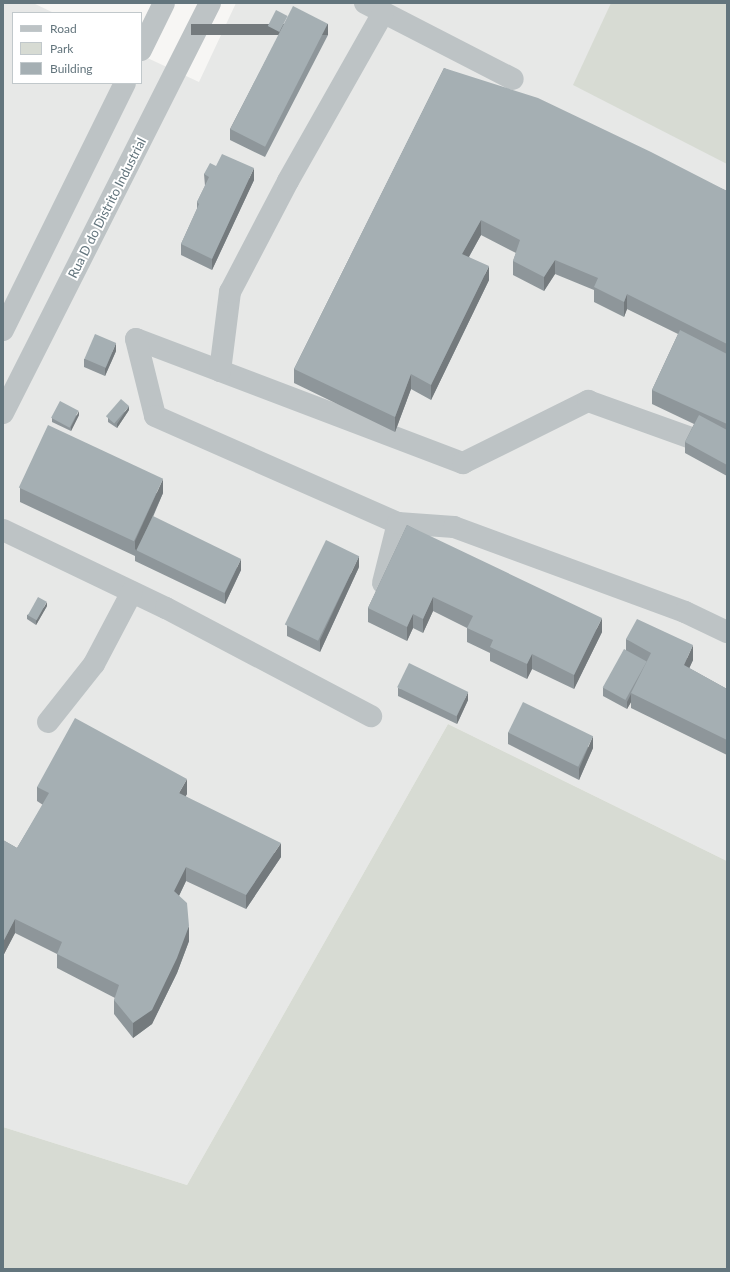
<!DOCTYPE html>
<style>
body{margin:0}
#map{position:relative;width:730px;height:1272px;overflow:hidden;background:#f7f6f4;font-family:Lato,sans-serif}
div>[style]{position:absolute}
.built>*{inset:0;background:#e7e8e7}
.green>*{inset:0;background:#d7dbd3}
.minor>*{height:22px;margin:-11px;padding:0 11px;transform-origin:11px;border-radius:11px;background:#bdc3c5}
.wall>*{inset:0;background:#8e969a}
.shaded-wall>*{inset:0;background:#747a7d;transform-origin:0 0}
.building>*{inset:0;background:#a5afb3;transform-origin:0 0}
span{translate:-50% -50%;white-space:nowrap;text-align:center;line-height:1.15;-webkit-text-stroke:4px #fff;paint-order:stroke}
.street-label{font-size:13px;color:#63757d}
.frame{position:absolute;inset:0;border:4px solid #63757d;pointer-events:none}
.legend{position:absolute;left:12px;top:12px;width:130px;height:72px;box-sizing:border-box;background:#fff;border:1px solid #c1c8cb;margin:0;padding:5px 7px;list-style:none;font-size:12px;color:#63757d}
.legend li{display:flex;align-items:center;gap:8px;height:20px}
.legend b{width:20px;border:1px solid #c1c8cb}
</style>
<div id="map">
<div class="built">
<div style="clip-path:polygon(3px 3px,33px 3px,54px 13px,13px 13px,13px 83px,141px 83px,141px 55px,199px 82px,236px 3px,614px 3px,727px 160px,727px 861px,448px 724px,187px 1185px,3px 1127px)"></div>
</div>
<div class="green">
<div style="clip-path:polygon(611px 3px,727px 3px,727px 164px,573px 85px)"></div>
<div style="clip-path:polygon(448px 724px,727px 861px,727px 1269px,3px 1269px,3px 1127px,187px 1185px)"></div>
</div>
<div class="minor">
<div style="left:365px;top:3px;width:166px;rotate:27.2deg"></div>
<div style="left:141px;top:50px;width:52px;rotate:-63.9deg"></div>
<div style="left:3px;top:330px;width:275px;rotate:-63.7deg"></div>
<div style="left:136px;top:339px;width:350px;rotate:20.8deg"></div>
<div style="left:463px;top:463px;width:140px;rotate:-26.4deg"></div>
<div style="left:588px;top:401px;width:124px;rotate:19.7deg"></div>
<div style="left:705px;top:443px;width:22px;rotate:5deg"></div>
<div style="left:136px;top:339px;width:79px;rotate:76.1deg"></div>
<div style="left:155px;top:416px;width:266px;rotate:23.8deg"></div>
<div style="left:220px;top:371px;width:80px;rotate:-82.8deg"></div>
<div style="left:230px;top:292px;width:125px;rotate:-62.4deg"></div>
<div style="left:288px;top:181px;width:193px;rotate:-60.5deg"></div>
<div style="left:3px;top:413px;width:459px;rotate:-63.2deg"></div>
<div style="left:3px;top:530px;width:181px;rotate:25.6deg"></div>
<div style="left:166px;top:608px;width:232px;rotate:27.8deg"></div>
<div style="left:383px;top:583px;width:62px;rotate:-76deg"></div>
<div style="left:398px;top:523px;width:56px;rotate:4.1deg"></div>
<div style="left:454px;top:527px;width:246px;rotate:20.2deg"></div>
<div style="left:685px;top:612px;width:47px;rotate:25.5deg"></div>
<div style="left:48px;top:722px;width:74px;rotate:-51.6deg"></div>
<div style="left:94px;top:664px;width:81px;rotate:-62.2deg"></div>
</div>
<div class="wall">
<div style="clip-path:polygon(267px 26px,328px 35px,265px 157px,230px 140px,230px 129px,279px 35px,267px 29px)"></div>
<div style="clip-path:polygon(444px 68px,727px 191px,727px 476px,685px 453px,685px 442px,694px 424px,652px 404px,652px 390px,678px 334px,627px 309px,624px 317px,594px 302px,594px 290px,555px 274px,544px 291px,513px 275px,513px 261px,516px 253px,481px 235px,469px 257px,489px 280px,431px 400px,411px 389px,395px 432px,294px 383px,294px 369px)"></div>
<div style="clip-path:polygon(216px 166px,254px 180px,212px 270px,181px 255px,181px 244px,197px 209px,197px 202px,205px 186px,204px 174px)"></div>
<div style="clip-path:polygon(116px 351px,105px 376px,84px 367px,84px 359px)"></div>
<div style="clip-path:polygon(129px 410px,117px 428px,108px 422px,108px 418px)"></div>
<div style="clip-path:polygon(79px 415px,71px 431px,52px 422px,52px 418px)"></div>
<div style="clip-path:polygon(20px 488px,163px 493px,153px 517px,241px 570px,225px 604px,135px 561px,135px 556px,20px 502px)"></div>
<div style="clip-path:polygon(407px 525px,602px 632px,574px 689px,532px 669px,527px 679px,490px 661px,490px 653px,467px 642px,467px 628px,433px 611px,423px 633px,413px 628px,407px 641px,368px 622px,368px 608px)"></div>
<div style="clip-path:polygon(359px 567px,320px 652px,287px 636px,287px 625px)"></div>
<div style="clip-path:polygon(47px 606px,36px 625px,27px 619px,27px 615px)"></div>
<div style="clip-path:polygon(626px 639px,693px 660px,689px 668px,727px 689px,727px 755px,631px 708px,631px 702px,627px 709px,603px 696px,603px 688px,626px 650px)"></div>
<div style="clip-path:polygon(398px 688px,468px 700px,457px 724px,398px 696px)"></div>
<div style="clip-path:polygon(508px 732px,593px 748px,579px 780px,508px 744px)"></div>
<div style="clip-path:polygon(37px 787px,187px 794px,185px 796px,281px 857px,246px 909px,186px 881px,179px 896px,189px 941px,177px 973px,152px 1024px,133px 1038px,114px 1014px,114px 1000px,115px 998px,57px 968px,57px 954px,15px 933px,3px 956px,3px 840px,17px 848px,43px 805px,37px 801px)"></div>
</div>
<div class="shaded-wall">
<div style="left:328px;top:24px;width:11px;height:137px;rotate:90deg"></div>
<div style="clip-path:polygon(254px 168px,254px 180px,212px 270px,212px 259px)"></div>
<div style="clip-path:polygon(481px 220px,481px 235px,462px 269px,462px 254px)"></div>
<div style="clip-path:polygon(555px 260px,555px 274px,544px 291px,544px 277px)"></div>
<div style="clip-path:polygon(489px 266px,489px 280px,431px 400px,431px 385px)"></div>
<div style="clip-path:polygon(627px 294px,627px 309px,624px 317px,624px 302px)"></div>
<div style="clip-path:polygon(116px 343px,116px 351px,105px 376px,105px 369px)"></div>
<div style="clip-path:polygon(411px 374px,411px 389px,395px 432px,395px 417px)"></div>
<div style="clip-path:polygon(129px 406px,129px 410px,117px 428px,117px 424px)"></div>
<div style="clip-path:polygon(79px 411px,79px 415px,71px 431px,71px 427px)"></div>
<div style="clip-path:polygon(163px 479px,163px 493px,137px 551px,135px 549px,135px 541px)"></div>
<div style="clip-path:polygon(359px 556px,359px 567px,320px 652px,320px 640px)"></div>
<div style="clip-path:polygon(241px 559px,241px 570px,225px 604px,225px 593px)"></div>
<div style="clip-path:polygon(433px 597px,433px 611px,423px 633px,423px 619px)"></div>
<div style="clip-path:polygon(47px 602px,47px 606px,36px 625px,36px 621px)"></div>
<div style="clip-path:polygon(413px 614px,413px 628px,407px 641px,407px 627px)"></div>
<div style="clip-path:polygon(602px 618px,602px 632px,574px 689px,574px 675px)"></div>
<div style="clip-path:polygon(693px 645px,693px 660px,684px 680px,684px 665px)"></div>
<div style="clip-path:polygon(532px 654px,532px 669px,527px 679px,527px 664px)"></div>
<div style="clip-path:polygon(468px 692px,468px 700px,457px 724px,457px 716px)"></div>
<div style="clip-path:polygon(631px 694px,631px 702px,627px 709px,627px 702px)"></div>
<div style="clip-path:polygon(593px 736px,593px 748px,579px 780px,579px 769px)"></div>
<div style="clip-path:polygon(187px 779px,187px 794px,179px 808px,179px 793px)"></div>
<div style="clip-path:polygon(281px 843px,281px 857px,246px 909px,246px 895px)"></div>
<div style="clip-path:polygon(186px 867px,186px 881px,174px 906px,174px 891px)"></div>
<div style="clip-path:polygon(15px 919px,15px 933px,3px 956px,3px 942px)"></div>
<div style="clip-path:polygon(189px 926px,189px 941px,177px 973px,152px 1024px,133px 1038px,133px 1023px)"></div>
</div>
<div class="building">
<div style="left:293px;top:6px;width:39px;height:138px;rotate:27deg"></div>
<div style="left:276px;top:10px;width:13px;height:18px;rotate:27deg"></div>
<div style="clip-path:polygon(444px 68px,538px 98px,651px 152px,727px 191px,727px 344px,627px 294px,624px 302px,594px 287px,598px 278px,555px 260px,544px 277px,513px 261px,520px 240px,481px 220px,462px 254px,489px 266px,431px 385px,411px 374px,395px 417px,294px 369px)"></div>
<div style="clip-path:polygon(222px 154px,254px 168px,212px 259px,181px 244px,199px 204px,197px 202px,209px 177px,204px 174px,210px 163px,216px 166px)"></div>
<div style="clip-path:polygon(680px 330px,727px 354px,727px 424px,652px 390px)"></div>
<div style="left:95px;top:334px;width:23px;height:27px;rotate:23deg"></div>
<div style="left:121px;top:399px;width:11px;height:23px;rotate:41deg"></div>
<div style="left:60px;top:401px;width:21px;height:19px;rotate:28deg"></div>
<div style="clip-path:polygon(699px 415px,727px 430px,727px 465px,685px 442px)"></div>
<div style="left:48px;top:425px;width:127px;height:69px;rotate:25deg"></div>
<div style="left:153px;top:516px;width:98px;height:38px;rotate:26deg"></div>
<div style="clip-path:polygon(407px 525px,602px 618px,574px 675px,532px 654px,527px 664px,490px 647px,493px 640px,467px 628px,473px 616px,433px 597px,423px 619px,413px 614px,407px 627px,368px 608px)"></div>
<div style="left:326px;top:540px;width:37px;height:94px;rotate:26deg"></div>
<div style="left:38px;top:597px;width:10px;height:21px;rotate:29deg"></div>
<div style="clip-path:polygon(637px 619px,693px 645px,684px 665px,727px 689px,727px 740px,631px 693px,651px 653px,626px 639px)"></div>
<div style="left:624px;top:649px;width:26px;height:44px;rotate:29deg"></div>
<div style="left:409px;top:663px;width:66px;height:27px;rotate:26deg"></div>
<div style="left:523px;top:702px;width:78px;height:34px;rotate:26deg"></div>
<div style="clip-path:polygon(75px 718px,187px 779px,179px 793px,281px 843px,246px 895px,186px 867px,174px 891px,187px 903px,189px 926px,177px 958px,152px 1010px,133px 1023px,114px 1000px,119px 985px,57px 954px,62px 942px,15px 919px,3px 942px,3px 840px,17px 848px,49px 793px,37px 787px)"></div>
</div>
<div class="street-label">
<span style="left:107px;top:208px;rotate:-63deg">Rua D do Distrito Industrial</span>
</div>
<div class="frame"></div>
<ul class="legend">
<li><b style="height:5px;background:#bdc3c5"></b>Road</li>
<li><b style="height:11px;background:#d7dbd3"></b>Park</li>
<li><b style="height:11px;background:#a5afb3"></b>Building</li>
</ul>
</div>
